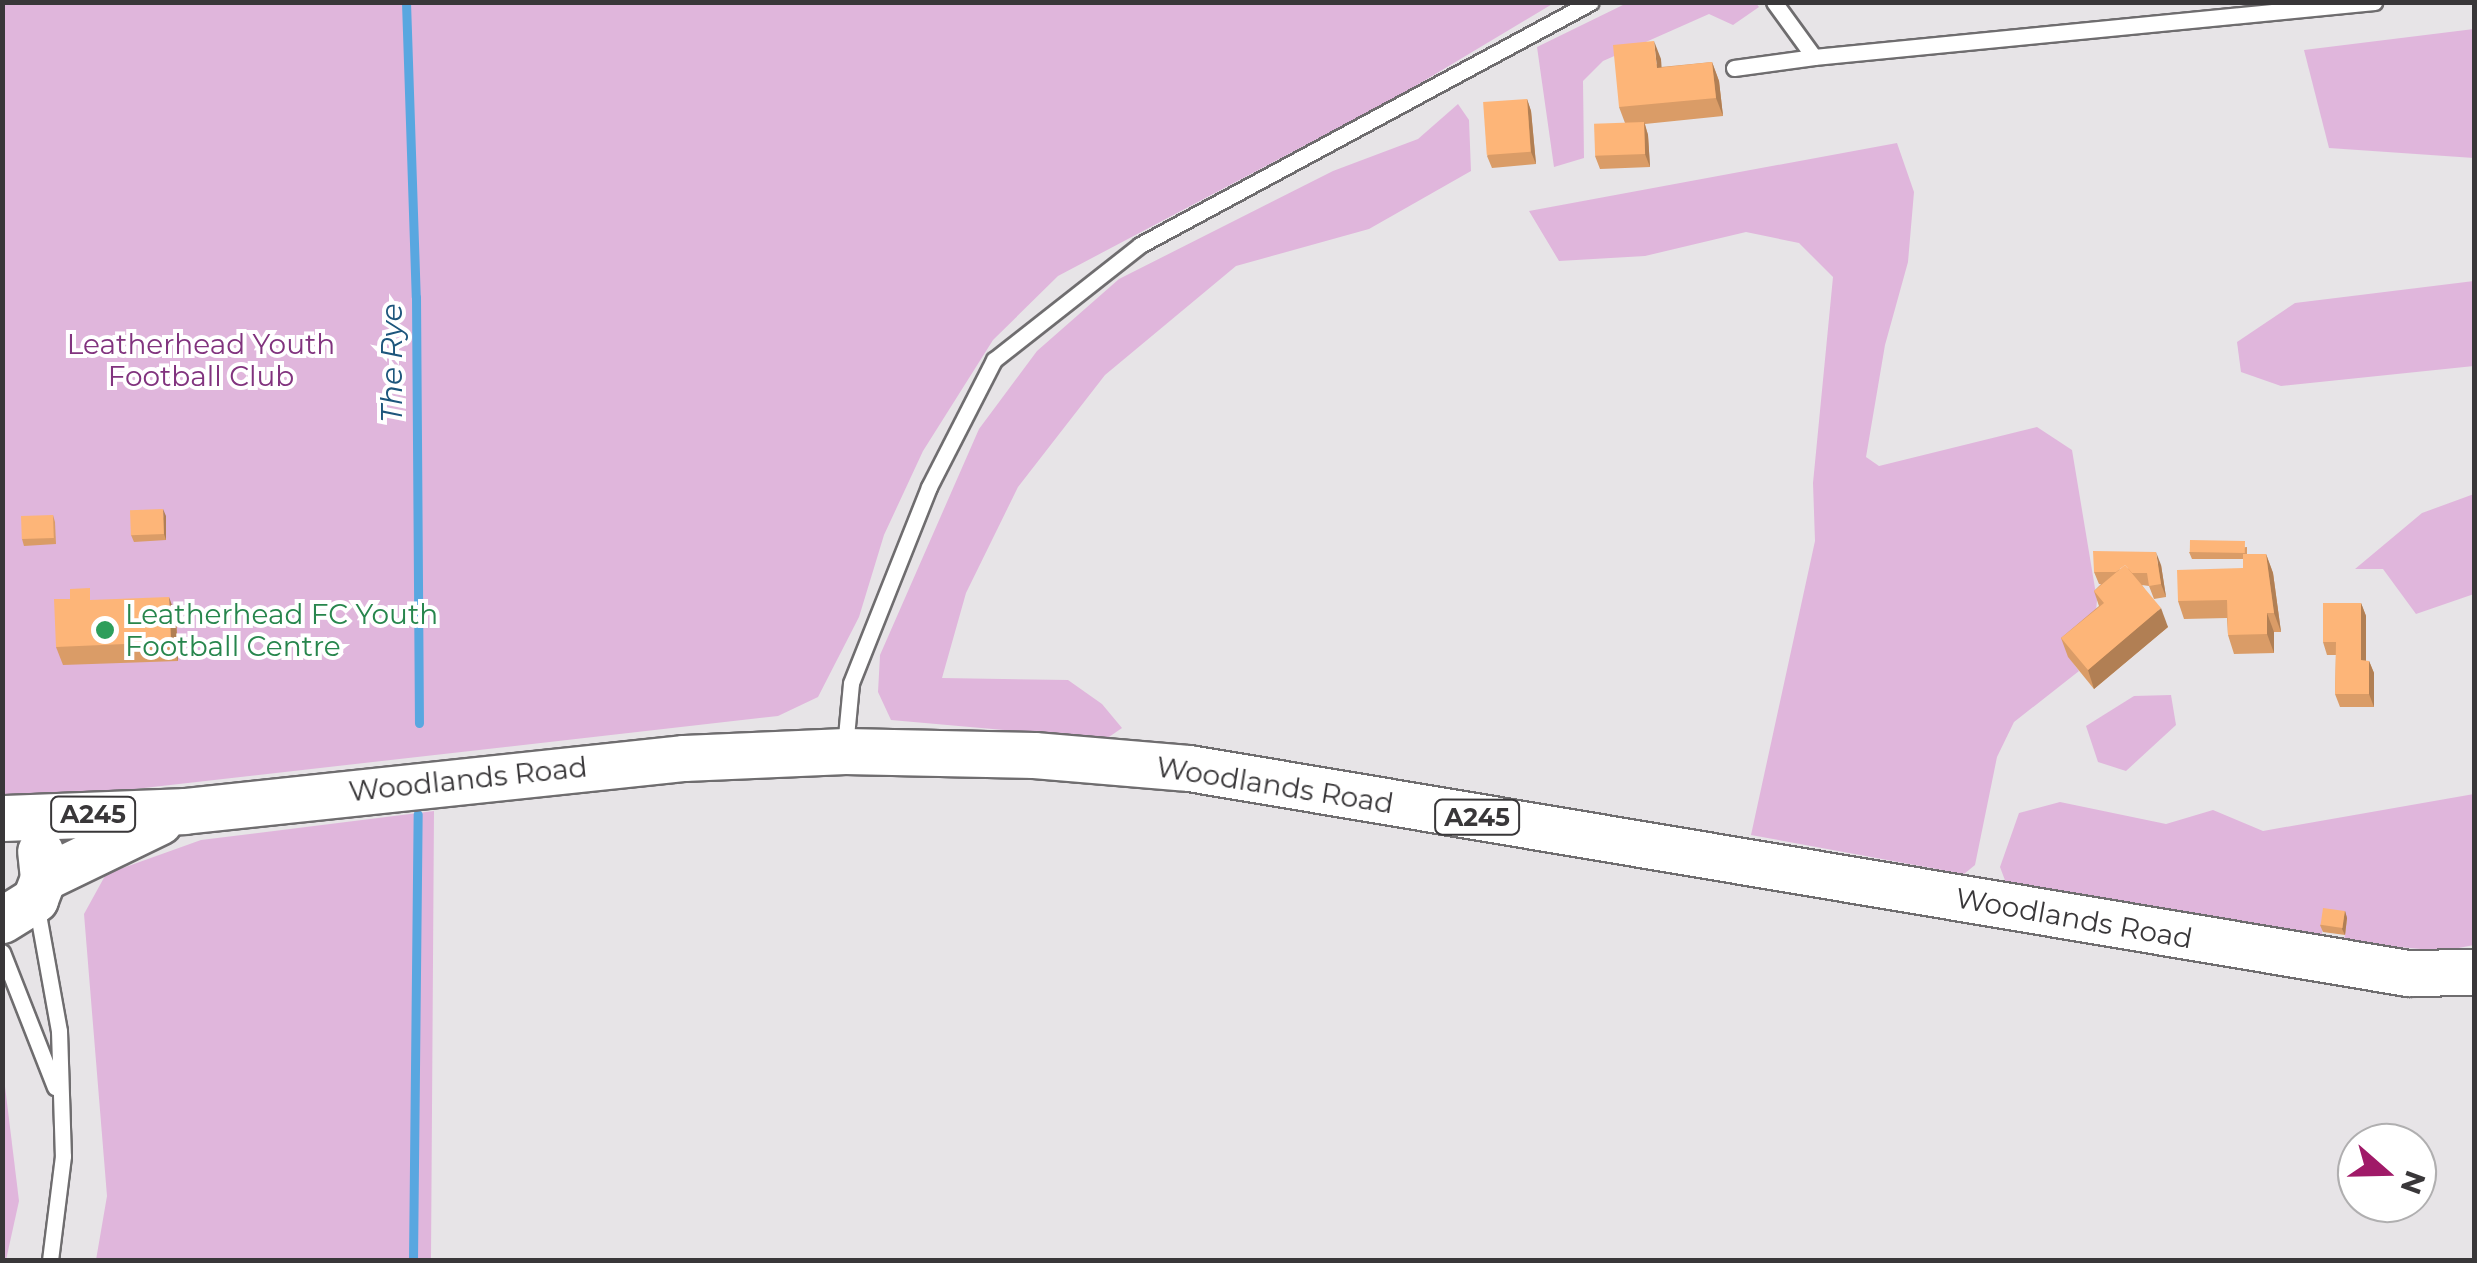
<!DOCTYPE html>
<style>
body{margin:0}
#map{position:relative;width:2477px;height:1263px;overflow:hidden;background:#e7e4e7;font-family:Montserrat,sans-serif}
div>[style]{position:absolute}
.green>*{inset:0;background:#e0b6dc}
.stream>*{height:9px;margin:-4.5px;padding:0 4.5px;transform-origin:4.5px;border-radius:4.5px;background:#59a7e0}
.roads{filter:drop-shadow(2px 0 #6f6d6f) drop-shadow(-2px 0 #6f6d6f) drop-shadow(0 2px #6f6d6f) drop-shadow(0 -2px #6f6d6f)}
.service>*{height:15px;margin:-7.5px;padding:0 7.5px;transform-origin:7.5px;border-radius:7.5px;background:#fff}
.primary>*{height:45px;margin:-22.5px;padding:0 22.5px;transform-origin:22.5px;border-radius:22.5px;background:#fff}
.wall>*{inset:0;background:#da9c67}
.shaded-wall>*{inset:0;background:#b17f54}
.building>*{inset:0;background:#fdb578;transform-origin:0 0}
.dots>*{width:28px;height:28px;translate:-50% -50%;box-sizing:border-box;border:5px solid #fff;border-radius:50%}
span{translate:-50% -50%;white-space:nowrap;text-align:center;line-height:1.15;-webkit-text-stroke:8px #fff;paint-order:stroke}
.shield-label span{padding:2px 8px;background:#fff;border:2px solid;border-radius:8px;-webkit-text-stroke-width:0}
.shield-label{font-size:25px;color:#393739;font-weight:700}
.park-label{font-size:28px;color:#81337e}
.leisure-label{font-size:28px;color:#27864d}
.left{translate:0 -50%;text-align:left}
.street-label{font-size:28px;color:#393739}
.water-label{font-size:30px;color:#1d567c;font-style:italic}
.frame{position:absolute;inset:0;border:5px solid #393739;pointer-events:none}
.north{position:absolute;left:2337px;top:1123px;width:100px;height:100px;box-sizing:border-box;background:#fff;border:2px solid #b0afb0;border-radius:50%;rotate:110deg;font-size:28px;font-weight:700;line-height:40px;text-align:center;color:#393739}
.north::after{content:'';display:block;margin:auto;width:35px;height:45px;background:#a01a68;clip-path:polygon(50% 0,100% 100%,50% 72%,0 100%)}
</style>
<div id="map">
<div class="green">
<div style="clip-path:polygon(1755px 2px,1759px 7px,1733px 25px,1709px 14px,1603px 61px,1583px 81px,1584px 158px,1554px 167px,1537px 47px,1627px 3px)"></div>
<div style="clip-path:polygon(2px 3px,1554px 3px,1402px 94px,1058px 276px,993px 340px,923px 451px,884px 535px,859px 617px,818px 697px,778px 716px,3px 804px)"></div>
<div style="clip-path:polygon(2474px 29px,2474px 158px,2329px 148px,2304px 50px)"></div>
<div style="clip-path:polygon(1458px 104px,1469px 120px,1471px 171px,1369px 229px,1236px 266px,1105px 375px,1018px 487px,966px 593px,942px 678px,1068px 680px,1102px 704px,1122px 728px,1106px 739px,891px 720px,878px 692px,880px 655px,979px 429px,1037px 351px,1119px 279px,1333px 171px,1418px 139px)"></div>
<div style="clip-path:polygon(1897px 143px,1914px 192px,1908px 262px,1885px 345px,1866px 457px,1879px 466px,2037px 427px,2072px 450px,2097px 600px,2094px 635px,2068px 656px,2079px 671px,2014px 722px,1997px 757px,1975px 865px,1964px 874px,1751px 835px,1815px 541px,1813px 483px,1833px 277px,1799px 243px,1746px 232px,1645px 256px,1559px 261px,1529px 211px)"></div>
<div style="clip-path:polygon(2474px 281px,2474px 366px,2281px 386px,2241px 372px,2237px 342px,2295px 303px)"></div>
<div style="clip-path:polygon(2474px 494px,2474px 594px,2416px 614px,2383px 569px,2355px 569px,2422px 513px)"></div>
<div style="clip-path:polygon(2171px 695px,2176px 725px,2126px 771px,2098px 762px,2086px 726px,2134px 696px)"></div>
<div style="clip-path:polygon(2474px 794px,2474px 945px,2443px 951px,2344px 942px,2347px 918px,2325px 915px,2321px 940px,2006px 883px,2000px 867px,2019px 813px,2060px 802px,2166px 824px,2213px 810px,2263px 831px)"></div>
<div style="clip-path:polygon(434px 811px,431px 1260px,96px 1260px,107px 1196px,84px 914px,106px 874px,201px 840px)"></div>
<div style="clip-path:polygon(2px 1062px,19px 1201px,6px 1260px,2px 1260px)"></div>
</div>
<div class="stream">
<div style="left:406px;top:2px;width:295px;rotate:88.1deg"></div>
<div style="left:416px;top:297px;width:426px;rotate:89.6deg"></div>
<div style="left:413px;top:1260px;width:446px;rotate:-89.4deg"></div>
</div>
<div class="roads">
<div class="service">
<div style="left:1774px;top:2px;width:68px;rotate:54deg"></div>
<div style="left:1814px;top:57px;width:563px;rotate:-5.61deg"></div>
<div style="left:1734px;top:68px;width:81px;rotate:-7.8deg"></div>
<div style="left:845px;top:747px;width:64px;rotate:-84.6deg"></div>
<div style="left:851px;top:683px;width:211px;rotate:-68.3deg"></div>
<div style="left:929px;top:487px;width:143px;rotate:-62.9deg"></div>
<div style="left:994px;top:360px;width:186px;rotate:-38.2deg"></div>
<div style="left:1140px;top:245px;width:512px;rotate:-28.32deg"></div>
<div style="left:36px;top:903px;width:130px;rotate:79.8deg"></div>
<div style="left:59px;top:1031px;width:125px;rotate:88.2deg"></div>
<div style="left:63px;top:1156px;width:105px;rotate:97.1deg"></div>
<div style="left:2px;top:952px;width:145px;rotate:68.6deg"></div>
</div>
<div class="primary">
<div style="left:2px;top:818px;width:182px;rotate:-2.2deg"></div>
<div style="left:184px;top:811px;width:503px;rotate:-6.05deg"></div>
<div style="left:684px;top:758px;width:161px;rotate:-2.5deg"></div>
<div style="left:845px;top:751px;width:189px;rotate:1.2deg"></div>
<div style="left:1034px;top:755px;width:156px;rotate:4.8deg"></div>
<div style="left:1189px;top:768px;width:1236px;rotate:9.55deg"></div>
<div style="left:2408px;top:973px;width:66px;rotate:-0.9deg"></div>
<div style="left:43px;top:878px;width:129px;rotate:-25.8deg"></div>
<div style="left:2px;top:920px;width:39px;rotate:-32deg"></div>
<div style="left:35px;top:899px;width:22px;rotate:-69deg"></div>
<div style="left:43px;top:878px;width:27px;rotate:-96deg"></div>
</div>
</div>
<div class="wall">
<div style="clip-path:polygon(1661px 59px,1661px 67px,1712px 62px,1719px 81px,1723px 116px,1645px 124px,1648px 135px,1650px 167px,1600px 169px,1595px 156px,1625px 123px,1619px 107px)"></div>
<div style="clip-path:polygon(1527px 99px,1531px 111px,1536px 164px,1492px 168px,1487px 156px)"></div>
<div style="clip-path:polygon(53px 515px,55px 522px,56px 544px,24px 546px,22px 539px)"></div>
<div style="clip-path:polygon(166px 516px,166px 540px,134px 542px,131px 535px)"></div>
<div style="clip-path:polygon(2247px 547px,2247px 554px,2266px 554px,2273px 573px,2281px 632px,2274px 632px,2274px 653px,2234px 654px,2228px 635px,2227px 618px,2184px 619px,2178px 601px,2243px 568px,2243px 559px,2192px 559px,2189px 552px)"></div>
<div style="clip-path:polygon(2161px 565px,2166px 597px,2154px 599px,2149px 586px,2142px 585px,2168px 627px,2094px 689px,2068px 657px,2061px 638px,2099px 606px,2094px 591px,2101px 584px,2099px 584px,2094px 572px)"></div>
<div style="clip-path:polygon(94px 600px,176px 616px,178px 661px,63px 665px,56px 647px)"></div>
<div style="clip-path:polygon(2361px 603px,2366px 616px,2366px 661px,2369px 661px,2374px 673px,2374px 707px,2340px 707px,2335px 694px,2336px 655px,2327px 655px,2323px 642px)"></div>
<div style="clip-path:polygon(2345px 911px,2347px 918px,2345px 935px,2323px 932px,2320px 925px)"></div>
</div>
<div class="shaded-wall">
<div style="clip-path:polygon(1654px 41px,1661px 59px,1663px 86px,1657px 68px)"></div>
<div style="clip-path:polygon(1712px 62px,1719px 81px,1723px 116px,1716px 98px)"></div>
<div style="clip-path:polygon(1527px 99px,1531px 111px,1536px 164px,1531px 152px)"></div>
<div style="clip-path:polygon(1644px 122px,1648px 135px,1650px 167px,1645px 154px)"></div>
<div style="clip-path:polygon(163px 509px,166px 516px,166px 540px,164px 534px)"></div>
<div style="clip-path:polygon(2156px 552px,2161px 565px,2166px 597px,2161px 584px)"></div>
<div style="clip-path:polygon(2266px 554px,2273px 573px,2281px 632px,2274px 613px)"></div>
<div style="clip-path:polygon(169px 597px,176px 616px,178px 661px,171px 642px)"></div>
<div style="clip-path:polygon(2361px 603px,2366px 616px,2366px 673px,2361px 660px)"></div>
<div style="clip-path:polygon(2161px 608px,2168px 627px,2094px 689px,2088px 670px)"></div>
<div style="clip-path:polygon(2267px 613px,2274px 632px,2274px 653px,2267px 634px)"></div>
<div style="clip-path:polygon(2369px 661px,2374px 673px,2374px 707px,2369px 694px)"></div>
<div style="clip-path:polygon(2345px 911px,2347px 918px,2345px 935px,2342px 929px)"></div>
</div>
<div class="building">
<div style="clip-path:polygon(1654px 41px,1657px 68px,1712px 62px,1716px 98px,1619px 107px,1613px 45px)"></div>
<div style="left:1527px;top:99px;width:53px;height:44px;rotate:86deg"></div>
<div style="left:1644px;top:122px;width:32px;height:50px;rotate:88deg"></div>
<div style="left:163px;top:509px;width:25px;height:33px;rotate:88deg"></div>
<div style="left:53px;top:515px;width:23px;height:32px;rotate:88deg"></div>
<div style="left:2190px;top:540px;width:55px;height:12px;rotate:1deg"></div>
<div style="clip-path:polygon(2093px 551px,2156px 552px,2161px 584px,2149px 586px,2147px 573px,2132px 573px,2125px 565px,2116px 572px,2094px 572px)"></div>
<div style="clip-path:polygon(2243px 554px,2266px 554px,2274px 613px,2267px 613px,2267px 634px,2228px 635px,2227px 600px,2178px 601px,2177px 570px,2243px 568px)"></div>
<div style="clip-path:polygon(2125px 565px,2161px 608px,2088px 670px,2061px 638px,2104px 603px,2094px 591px)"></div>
<div style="clip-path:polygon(90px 588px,90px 600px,169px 597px,171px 642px,56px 647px,54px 599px,70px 599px,70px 589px)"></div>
<div style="clip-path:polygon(2323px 603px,2361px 603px,2361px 660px,2369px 661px,2369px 694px,2335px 694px,2336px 642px,2323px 642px)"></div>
<div style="left:2323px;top:908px;width:22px;height:17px;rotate:8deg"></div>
</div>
<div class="dots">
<div style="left:105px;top:630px;background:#2e9e5b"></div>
</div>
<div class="shield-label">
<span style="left:93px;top:814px">A245</span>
<span style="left:1477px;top:817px">A245</span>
</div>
<div class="park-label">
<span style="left:201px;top:360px">Leatherhead Youth<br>Football Club</span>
</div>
<div class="leisure-label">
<span class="left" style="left:125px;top:630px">Leatherhead FC Youth<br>Football Centre</span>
</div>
<div class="street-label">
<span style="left:468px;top:779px;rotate:-6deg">Woodlands Road</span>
<span style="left:1275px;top:785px;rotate:9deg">Woodlands Road</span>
<span style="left:2074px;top:918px;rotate:10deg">Woodlands Road</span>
</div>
<div class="water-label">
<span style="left:392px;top:363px;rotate:-90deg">The Rye</span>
</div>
<div class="frame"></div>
<div class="north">N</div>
</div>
